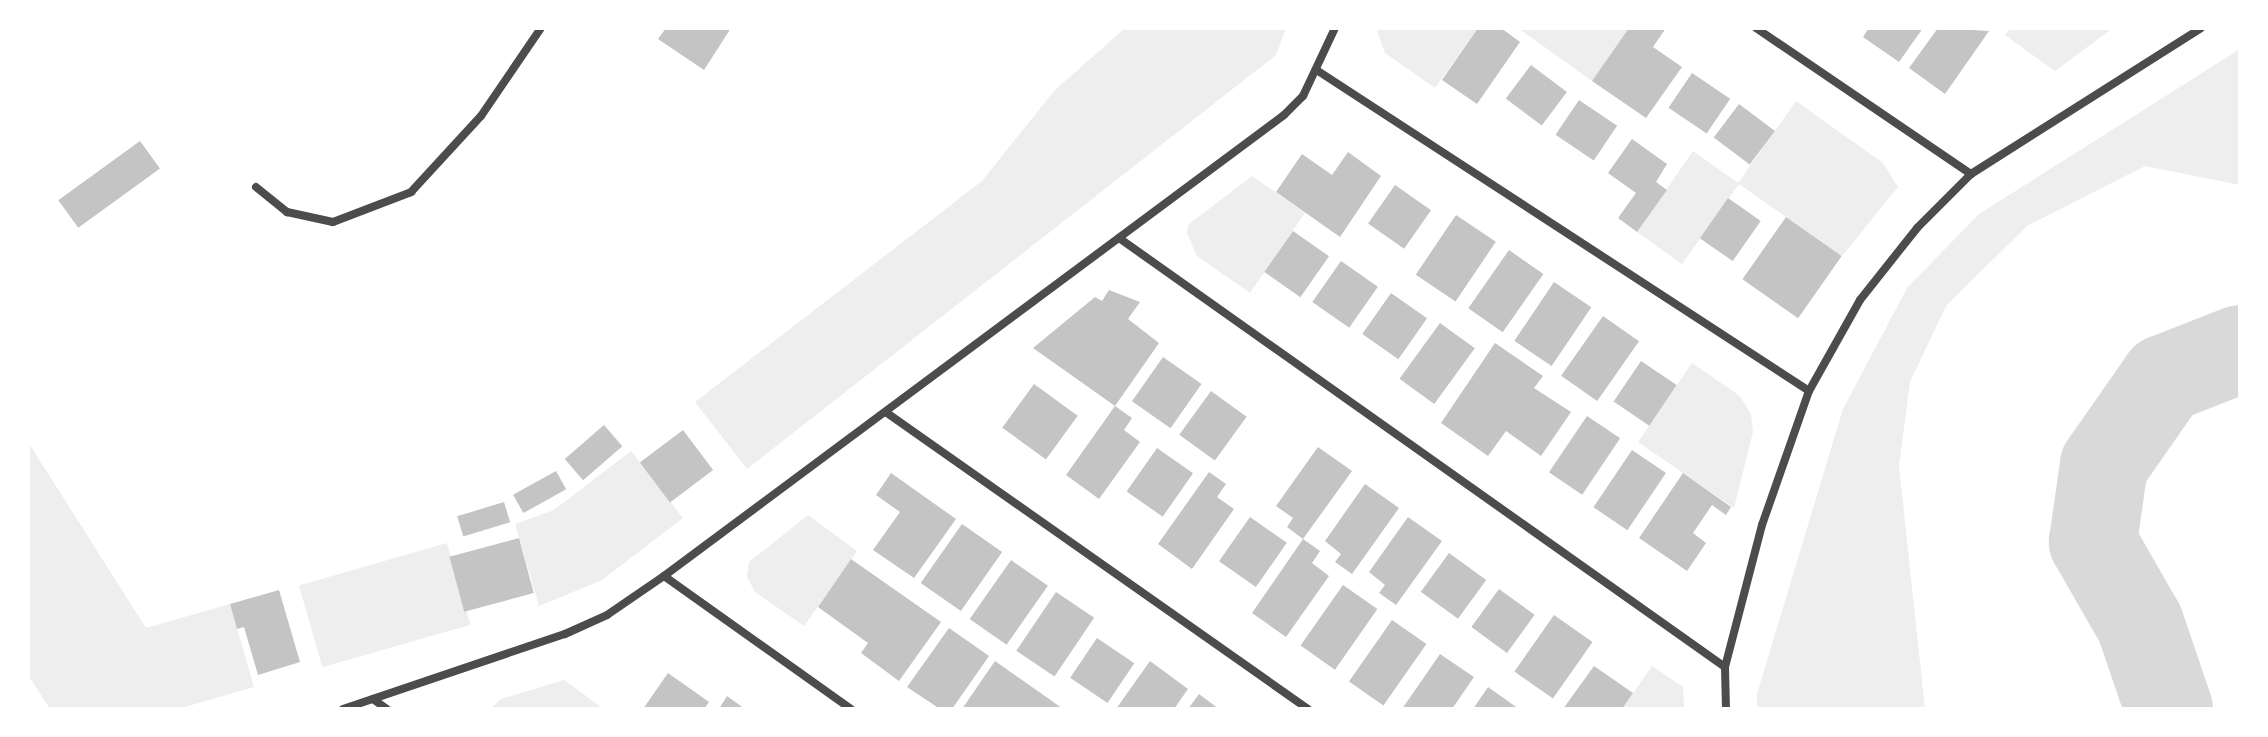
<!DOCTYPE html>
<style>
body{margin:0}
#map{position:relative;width:2268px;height:737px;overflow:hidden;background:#fff;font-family:Barlow,sans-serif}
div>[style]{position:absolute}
.green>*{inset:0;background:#eee;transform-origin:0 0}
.river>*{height:88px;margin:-44px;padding:0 44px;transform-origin:44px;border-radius:44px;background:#d9d9d9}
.building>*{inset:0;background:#c4c4c4;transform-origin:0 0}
.minor>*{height:8px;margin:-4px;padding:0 4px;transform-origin:4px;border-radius:4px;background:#4c4c4c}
span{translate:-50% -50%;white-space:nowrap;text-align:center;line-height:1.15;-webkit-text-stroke:6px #fff;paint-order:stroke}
.frame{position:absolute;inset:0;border:30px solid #fff;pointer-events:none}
</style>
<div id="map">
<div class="green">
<div style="clip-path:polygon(1125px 28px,1286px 28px,1276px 55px,747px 469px,695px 402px,982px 181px,1055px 90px)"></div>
<div style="clip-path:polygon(1376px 28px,1478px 28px,1435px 88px,1385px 53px)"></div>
<div style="clip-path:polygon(1518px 28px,1629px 28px,1592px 81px)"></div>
<div style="clip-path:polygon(2010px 28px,2113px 28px,2055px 71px,2005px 35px)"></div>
<div style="clip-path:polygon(2240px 49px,2240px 185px,2145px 166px,2027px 226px,1946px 306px,1910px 382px,1899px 466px,1925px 709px,1757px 709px,1757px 694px,1843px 409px,1907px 288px,1979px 214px)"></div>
<div style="clip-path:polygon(1796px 101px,1883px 163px,1898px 187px,1842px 256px,1739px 184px,1682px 264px,1637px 232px,1693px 151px,1738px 183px)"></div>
<div style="clip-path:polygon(1252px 176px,1305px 213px,1250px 293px,1197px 256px,1187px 233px,1188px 225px)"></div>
<div style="clip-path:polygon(1692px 363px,1740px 396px,1751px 414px,1753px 432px,1734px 508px,1638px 442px)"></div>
<div style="clip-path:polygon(28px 442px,146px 628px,230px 604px,254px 687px,178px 709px,50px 709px,28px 675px)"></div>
<div style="clip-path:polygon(631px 451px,683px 518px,602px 580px,539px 606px,515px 524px,554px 510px)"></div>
<div style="clip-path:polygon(808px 515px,857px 551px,804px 626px,755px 592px,747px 577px,749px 562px)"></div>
<div style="left:447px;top:543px;width:85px;height:154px;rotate:74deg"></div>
<div style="clip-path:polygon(1652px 666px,1683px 687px,1684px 709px,1622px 709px)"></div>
<div style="clip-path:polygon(564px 680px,604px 709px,490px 709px,501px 699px)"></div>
</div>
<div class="river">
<div style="left:2169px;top:709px;width:90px;rotate:-108.8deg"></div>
<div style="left:2140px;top:624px;width:95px;rotate:-119.8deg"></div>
<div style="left:2093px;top:542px;width:78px;rotate:-81.9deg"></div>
<div style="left:2104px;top:465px;width:105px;rotate:-55.1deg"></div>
<div style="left:2164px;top:379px;width:82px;rotate:-21.5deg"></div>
</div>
<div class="building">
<div style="clip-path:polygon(666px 28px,731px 28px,704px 70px,658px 39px)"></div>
<div style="clip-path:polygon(1478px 28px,1501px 28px,1520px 42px,1477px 104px,1442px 80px)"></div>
<div style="clip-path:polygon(1629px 28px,1666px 28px,1653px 47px,1682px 67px,1646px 118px,1592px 81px)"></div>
<div style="clip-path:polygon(1869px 28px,1923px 28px,1899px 62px,1863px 37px)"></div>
<div style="clip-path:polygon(1938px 28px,1989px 31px,1945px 94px,1909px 68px)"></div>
<div style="left:1531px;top:65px;width:45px;height:42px;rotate:37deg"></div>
<div style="left:1692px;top:73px;width:46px;height:42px;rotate:34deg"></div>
<div style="left:1579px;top:100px;width:46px;height:42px;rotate:34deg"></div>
<div style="left:1739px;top:104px;width:45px;height:42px;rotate:37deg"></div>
<div style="clip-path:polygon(1632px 139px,1667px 164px,1656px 182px,1667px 190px,1637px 232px,1618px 218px,1636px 193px,1608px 173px)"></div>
<div style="left:140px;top:141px;width:34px;height:101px;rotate:54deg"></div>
<div style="clip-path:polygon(1348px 152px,1381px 176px,1340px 237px,1276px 192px,1302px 154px,1332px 175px)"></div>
<div style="left:1395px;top:185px;width:44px;height:47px;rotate:35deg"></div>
<div style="left:1728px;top:198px;width:40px;height:49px;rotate:35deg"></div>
<div style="left:1456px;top:215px;width:48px;height:72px;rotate:34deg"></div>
<div style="left:1786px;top:217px;width:68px;height:76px;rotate:35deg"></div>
<div style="left:1293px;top:231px;width:44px;height:50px;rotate:35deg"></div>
<div style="left:1509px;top:250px;width:42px;height:71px;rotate:35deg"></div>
<div style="left:1341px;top:261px;width:45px;height:50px;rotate:35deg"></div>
<div style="left:1554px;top:282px;width:45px;height:71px;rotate:34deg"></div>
<div style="clip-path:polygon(1109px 290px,1140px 302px,1128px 319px,1159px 343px,1115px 406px,1033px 348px,1095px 297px,1102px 301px)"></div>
<div style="left:1391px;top:293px;width:44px;height:50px;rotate:35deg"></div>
<div style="left:1603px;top:316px;width:44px;height:73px;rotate:35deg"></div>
<div style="left:1440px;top:323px;width:43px;height:69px;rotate:36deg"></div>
<div style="clip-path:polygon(1495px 343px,1543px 376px,1534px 388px,1571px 412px,1541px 456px,1506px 431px,1488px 456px,1441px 423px)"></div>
<div style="left:1163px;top:357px;width:47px;height:54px;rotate:35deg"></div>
<div style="left:1641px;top:361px;width:43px;height:49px;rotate:34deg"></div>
<div style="left:1034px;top:384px;width:54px;height:54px;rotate:36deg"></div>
<div style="left:1211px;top:391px;width:44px;height:54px;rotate:36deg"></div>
<div style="clip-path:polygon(1115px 406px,1132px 418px,1124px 430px,1140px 442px,1099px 499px,1066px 475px)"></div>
<div style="left:1587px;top:416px;width:40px;height:68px;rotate:34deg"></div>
<div style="left:604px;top:425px;width:28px;height:52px;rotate:49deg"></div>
<div style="left:683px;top:430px;width:50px;height:54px;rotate:53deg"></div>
<div style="clip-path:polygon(1318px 447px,1352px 471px,1303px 539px,1287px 527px,1293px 518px,1276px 506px)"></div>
<div style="left:1157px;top:448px;width:44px;height:53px;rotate:35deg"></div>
<div style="left:1632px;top:450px;width:41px;height:69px;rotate:34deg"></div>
<div style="left:556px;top:471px;width:21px;height:49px;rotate:61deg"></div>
<div style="clip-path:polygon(1209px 472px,1226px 484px,1217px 497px,1234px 509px,1192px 569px,1158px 544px)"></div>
<div style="clip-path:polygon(891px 473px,956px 519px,914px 578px,873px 550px,900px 512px,876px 495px)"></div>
<div style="clip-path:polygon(1683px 473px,1731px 507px,1726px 515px,1712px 505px,1693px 533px,1706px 543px,1687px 571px,1639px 538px)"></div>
<div style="clip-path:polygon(1365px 484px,1399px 508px,1352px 574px,1335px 562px,1341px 554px,1325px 541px)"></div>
<div style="left:504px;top:502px;width:21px;height:49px;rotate:73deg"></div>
<div style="left:1250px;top:517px;width:45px;height:54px;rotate:35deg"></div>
<div style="clip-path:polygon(1408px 517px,1442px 541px,1396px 605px,1379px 593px,1385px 585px,1369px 572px)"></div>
<div style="left:962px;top:524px;width:49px;height:72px;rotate:35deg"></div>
<div style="left:519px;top:538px;width:57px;height:72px;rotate:75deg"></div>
<div style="clip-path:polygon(1303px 539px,1320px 551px,1312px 563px,1329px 576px,1286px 637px,1252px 613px)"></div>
<div style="left:1449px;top:553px;width:46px;height:48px;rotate:36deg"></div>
<div style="clip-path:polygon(851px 559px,941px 622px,899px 681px,861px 653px,868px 643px,818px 607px)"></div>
<div style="left:1011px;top:560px;width:45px;height:72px;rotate:35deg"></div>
<div style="left:1343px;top:585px;width:42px;height:74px;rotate:35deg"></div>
<div style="left:1499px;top:589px;width:44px;height:47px;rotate:36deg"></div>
<div style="clip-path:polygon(279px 590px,300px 662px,258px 675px,244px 627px,237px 629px,230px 604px)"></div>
<div style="left:1056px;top:592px;width:46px;height:71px;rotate:34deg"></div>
<div style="left:1554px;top:615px;width:47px;height:69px;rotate:35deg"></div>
<div style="left:1392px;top:620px;width:42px;height:75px;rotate:35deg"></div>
<div style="clip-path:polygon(949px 628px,989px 656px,952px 709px,940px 709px,907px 687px)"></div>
<div style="left:1097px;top:638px;width:45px;height:48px;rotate:34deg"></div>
<div style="clip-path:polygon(1440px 654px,1474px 677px,1452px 709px,1402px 709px)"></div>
<div style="clip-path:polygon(995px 661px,1042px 694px,1063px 709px,962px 709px)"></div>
<div style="clip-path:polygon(1150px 661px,1188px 689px,1174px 709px,1116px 709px)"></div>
<div style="clip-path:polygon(1594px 666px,1633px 693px,1622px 709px,1563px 709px)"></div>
<div style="clip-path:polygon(668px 673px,709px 702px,704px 709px,643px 709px)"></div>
<div style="clip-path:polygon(1488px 687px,1519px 709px,1473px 709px)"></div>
<div style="clip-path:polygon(1199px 694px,1219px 709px,1188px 709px)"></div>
<div style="clip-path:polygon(727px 696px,745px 709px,719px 709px)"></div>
</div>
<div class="minor">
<div style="left:1756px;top:28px;width:260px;rotate:34.2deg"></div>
<div style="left:1318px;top:71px;width:586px;rotate:33.09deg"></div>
<div style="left:256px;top:187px;width:40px;rotate:39deg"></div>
<div style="left:287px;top:212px;width:47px;rotate:12.3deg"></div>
<div style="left:333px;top:222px;width:84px;rotate:-21deg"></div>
<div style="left:411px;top:192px;width:103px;rotate:-47.4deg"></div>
<div style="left:481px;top:116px;width:107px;rotate:-55.7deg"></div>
<div style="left:1119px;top:238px;width:742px;rotate:35.3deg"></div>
<div style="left:887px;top:413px;width:515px;rotate:35.11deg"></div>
<div style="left:664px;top:576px;width:229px;rotate:35.4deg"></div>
<div style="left:373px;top:699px;width:17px;rotate:36deg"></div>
<div style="left:343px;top:709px;width:234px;rotate:-18.7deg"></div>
<div style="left:565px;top:634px;width:46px;rotate:-24.3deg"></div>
<div style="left:607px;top:615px;width:69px;rotate:-34.4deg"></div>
<div style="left:664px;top:576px;width:773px;rotate:-36.63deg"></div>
<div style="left:1284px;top:115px;width:27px;rotate:-45deg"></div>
<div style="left:1303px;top:96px;width:75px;rotate:-64.8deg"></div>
<div style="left:1726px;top:709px;width:42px;rotate:-91.4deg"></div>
<div style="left:1725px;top:667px;width:147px;rotate:-75.4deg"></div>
<div style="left:1762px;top:525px;width:142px;rotate:-70.7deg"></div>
<div style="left:1809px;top:391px;width:104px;rotate:-60.7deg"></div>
<div style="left:1860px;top:300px;width:92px;rotate:-51.6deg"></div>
<div style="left:1917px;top:228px;width:76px;rotate:-45deg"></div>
<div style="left:1971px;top:174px;width:272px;rotate:-32.4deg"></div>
</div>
<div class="frame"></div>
</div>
